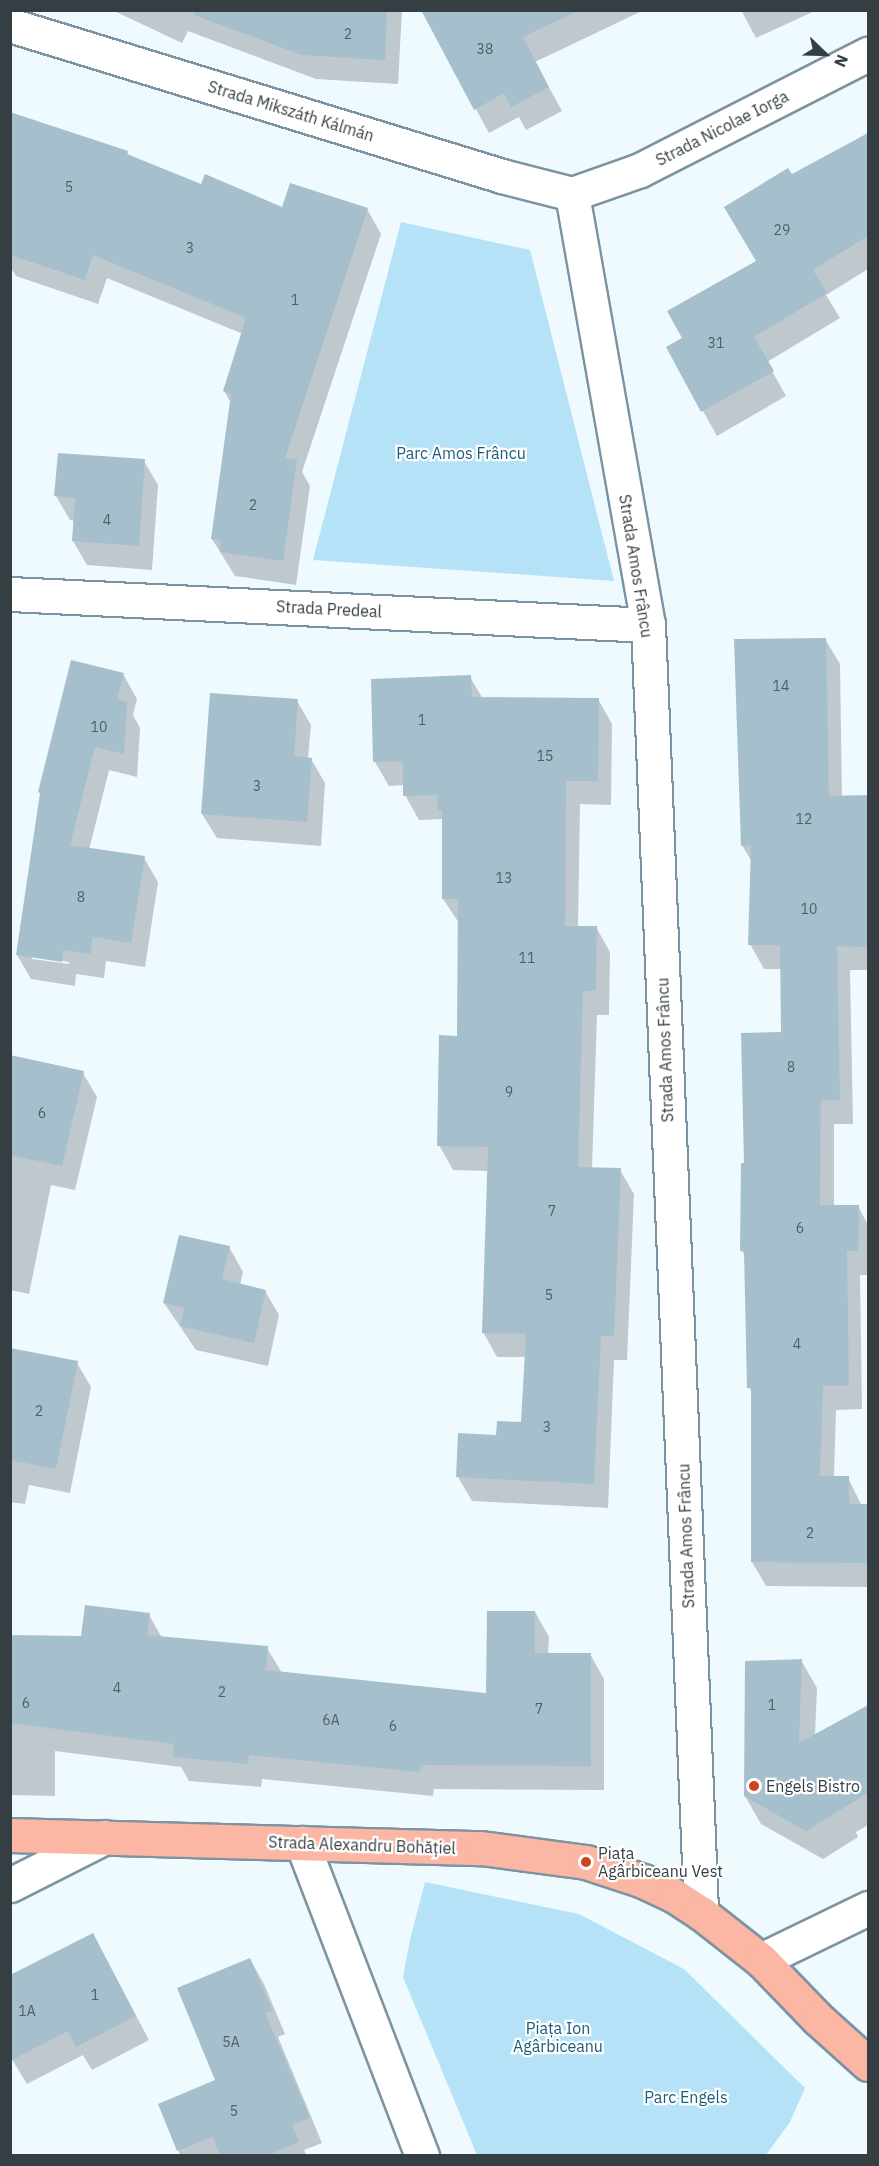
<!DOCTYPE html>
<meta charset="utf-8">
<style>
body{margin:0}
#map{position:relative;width:879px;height:2166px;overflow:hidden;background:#effaff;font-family:"IBM Plex Sans",sans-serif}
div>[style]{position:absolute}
.green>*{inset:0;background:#b6e2f8}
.shadow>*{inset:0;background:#0003}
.building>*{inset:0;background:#a6bfcd}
.roads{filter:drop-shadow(2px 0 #7c94a1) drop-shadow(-2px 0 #7c94a1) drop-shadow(0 2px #7c94a1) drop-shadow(0 -2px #7c94a1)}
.minor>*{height:33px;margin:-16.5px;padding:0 16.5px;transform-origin:16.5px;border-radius:16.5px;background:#fff}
.major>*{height:33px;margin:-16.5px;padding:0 16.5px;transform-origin:16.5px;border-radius:16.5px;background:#fbb6a4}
.dots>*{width:16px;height:16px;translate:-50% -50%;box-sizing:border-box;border:3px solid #fff;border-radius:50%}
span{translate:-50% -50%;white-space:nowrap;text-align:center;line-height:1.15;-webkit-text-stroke:4.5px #fff;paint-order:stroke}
.number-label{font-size:14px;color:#505e66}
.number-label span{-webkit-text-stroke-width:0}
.street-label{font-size:16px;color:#343e43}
.park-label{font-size:16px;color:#1b5c77}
.poi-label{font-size:16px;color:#343e43}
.left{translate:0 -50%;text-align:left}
.frame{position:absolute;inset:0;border:12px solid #343e43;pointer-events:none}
.north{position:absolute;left:795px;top:24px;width:60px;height:60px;-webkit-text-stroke:4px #fff;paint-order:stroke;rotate:113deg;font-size:16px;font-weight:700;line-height:24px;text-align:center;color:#343e43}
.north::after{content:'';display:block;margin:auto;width:21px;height:27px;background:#343e43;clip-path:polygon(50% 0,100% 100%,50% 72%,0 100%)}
</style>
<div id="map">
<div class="green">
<div style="clip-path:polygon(401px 222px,530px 250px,614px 581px,313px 560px)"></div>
<div style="clip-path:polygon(425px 1882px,579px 1914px,684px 1969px,805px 2088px,790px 2122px,766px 2155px,477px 2155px,403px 1977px,410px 1940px)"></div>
</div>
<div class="shadow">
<div style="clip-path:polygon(112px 10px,402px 10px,398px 84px,316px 79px,188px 31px,182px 43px)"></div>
<div style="clip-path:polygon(422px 10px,644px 10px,535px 62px,562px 111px,526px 130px,519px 117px,489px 133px)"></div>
<div style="clip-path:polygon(741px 10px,817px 10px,756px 38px)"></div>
<div style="clip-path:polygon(10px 113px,127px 152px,130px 157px,202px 185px,283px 209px,367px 209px,381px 234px,302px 472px,310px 486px,296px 585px,235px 576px,212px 539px,231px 403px,224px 391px,243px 334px,107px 278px,98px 304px,16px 276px,10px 266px)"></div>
<div style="clip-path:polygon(868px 135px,868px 269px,826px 295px,840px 318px,767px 362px,786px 396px,717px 436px,668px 348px,684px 339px,758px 262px,792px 176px)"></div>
<div style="clip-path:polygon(144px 461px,158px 485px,152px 570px,87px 565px,73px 541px,75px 521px,70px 520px,56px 496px)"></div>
<div style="clip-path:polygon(825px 639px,840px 664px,842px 798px,868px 797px,868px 970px,850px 970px,853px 1124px,834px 1124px,834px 1206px,858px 1206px,868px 1225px,868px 1275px,860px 1275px,862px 1409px,836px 1410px,834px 1477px,848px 1478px,862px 1506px,868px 1506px,868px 1587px,766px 1586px,752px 1562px,753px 1395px,749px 1387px,746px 1258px,742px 1251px,746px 1164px,783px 1034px,781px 969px,764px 969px,750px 944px,752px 862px,742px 845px)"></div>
<div style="clip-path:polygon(evenodd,123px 674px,137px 699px,133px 715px,140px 728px,137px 777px,109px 770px,89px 850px,144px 858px,158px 882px,145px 967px,106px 961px,104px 978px,76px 974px,75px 986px,31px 979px,17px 955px,41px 796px,39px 792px,123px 674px,32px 956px,69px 962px,69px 964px,32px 959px,32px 956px)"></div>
<div style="clip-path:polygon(470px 677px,483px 699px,598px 699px,612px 724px,611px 805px,580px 804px,578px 927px,596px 927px,610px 952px,609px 1015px,597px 1015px,592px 1169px,620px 1170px,634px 1194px,627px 1360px,614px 1360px,608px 1508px,472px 1501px,458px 1477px,497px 1436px,522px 1423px,526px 1357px,497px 1357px,483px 1332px,488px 1171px,453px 1170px,439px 1145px,459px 1037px,459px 923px,443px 899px,444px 819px,419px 820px,405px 795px,405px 785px,389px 786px,375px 762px)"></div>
<div style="clip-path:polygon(297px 701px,311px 725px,308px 759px,311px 759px,325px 783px,321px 846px,217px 838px,202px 814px)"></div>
<div style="clip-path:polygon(10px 1056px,83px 1073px,97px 1097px,75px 1190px,51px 1185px,29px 1294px,10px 1290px)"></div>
<div style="clip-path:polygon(229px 1247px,243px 1272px,240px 1285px,265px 1291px,279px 1315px,268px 1366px,196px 1350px,164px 1303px)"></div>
<div style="clip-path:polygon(10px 1350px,77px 1363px,91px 1387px,70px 1493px,29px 1485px,25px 1504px,10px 1502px)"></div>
<div style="clip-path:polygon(535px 1612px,549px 1637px,548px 1654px,590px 1654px,604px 1679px,604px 1790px,434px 1789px,433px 1796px,262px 1779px,261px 1787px,189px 1781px,181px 1767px,55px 1751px,55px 1796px,10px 1795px,10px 1637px,83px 1638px,149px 1615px,162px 1638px,267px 1648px,282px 1673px,488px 1695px)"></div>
<div style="clip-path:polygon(801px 1660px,817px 1688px,815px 1736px,868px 1706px,868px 1825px,856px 1832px,858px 1837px,823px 1859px,761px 1824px,745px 1796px)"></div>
<div style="clip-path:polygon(106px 1959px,149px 2040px,92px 2070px,83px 2055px,27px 2084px,10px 2056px)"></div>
<div style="clip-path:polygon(250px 1959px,264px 1984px,285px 2034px,278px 2037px,322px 2143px,304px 2150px,307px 2156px,181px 2156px,178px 2150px,217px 2081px)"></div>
</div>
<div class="building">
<div style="clip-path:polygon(195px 10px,387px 10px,385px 60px,302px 55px,194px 15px)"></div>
<div style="clip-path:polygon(421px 10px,579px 10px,523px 37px,549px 87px,511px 107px,504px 93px,474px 110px)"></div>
<div style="clip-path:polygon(10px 112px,128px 151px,127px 154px,201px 184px,205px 174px,282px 207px,290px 183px,368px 208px,285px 458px,297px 460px,283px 561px,220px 552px,220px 540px,211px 539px,231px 394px,223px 391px,246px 318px,93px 255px,85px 280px,10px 255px)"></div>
<div style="clip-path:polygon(868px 133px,868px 236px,813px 270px,827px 293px,754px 337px,774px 371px,701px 412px,666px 347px,682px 338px,667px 311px,756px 261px,724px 207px,788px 168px,792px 174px)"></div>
<div style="clip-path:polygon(58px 453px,145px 459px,139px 546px,72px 541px,75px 498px,54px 496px)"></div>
<div style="clip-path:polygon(826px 638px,829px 796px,868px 795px,868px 947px,837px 946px,840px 1100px,821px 1100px,820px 1205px,859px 1205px,858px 1251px,847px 1251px,849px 1386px,823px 1386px,820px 1476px,849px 1476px,849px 1504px,868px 1504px,868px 1563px,751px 1562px,751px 1388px,747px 1388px,744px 1251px,740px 1251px,741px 1163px,744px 1163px,741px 1033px,781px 1032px,780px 945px,748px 945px,751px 845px,741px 846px,734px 639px)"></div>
<div style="clip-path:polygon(71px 660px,124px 673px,117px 699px,127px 702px,124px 754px,95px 747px,70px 845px,145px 856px,131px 943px,93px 937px,90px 954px,63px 950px,62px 962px,16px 955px,40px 793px,38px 792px)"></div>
<div style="clip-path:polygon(471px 675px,472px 697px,599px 698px,598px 781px,566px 781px,565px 926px,597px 926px,596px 991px,583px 991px,578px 1167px,621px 1168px,614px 1336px,601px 1336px,594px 1484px,456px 1477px,458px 1433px,496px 1435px,497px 1421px,521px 1422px,526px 1334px,482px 1333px,488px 1147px,437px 1146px,439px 1035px,457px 1036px,458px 899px,442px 899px,442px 810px,438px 810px,437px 795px,403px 796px,403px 761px,373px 762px,371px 679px)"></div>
<div style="clip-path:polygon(210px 693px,298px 699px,294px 756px,312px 758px,307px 822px,201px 814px)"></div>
<div style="clip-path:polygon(10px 1055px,84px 1071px,62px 1166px,10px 1155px)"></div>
<div style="clip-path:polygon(179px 1235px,230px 1246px,222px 1279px,266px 1290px,254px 1343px,180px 1326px,184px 1308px,163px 1303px)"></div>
<div style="clip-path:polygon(10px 1348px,78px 1361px,56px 1469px,10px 1460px)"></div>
<div style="clip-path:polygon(85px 1605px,150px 1613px,147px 1635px,268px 1646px,266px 1670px,486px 1693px,487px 1611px,535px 1611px,535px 1653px,591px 1653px,591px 1766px,421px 1765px,420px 1772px,249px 1755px,248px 1764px,173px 1757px,174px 1744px,10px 1723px,10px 1635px,81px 1636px)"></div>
<div style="clip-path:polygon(802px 1659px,799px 1743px,868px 1705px,868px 1793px,806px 1831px,744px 1796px,745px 1661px)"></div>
<div style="clip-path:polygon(93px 1933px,136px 2016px,76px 2047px,68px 2031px,10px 2061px,10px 1975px)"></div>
<div style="clip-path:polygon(250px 1958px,272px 2010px,265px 2013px,310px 2118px,292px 2125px,299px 2142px,266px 2156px,220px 2156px,213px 2137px,177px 2151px,158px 2104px,215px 2080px,177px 1988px)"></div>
</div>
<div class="roads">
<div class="minor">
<div style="left:10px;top:25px;width:515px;rotate:17.06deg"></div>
<div style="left:502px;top:176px;width:72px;rotate:14.4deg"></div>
<div style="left:572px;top:194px;width:438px;rotate:80deg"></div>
<div style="left:648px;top:625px;width:1289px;rotate:87.64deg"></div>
<div style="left:572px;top:194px;width:72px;rotate:-19.4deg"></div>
<div style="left:640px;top:170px;width:256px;rotate:-27deg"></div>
<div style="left:10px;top:594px;width:639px;rotate:2.78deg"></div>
<div style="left:302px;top:1843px;width:335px;rotate:69deg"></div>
<div style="left:10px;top:1885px;width:106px;rotate:-26.8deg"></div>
<div style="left:761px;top:1960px;width:119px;rotate:-25.9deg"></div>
</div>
<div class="major">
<div style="left:10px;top:1835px;width:471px;rotate:1.6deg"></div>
<div style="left:481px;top:1848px;width:106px;rotate:7.6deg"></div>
<div style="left:586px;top:1862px;width:60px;rotate:18.4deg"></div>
<div style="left:643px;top:1881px;width:33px;rotate:25deg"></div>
<div style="left:673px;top:1895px;width:33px;rotate:33deg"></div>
<div style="left:701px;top:1913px;width:76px;rotate:38.1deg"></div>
<div style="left:761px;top:1960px;width:82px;rotate:46deg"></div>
<div style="left:818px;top:2019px;width:67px;rotate:42deg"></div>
</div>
</div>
<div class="dots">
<div style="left:754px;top:1786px;background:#cc431c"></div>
<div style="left:586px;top:1862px;background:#cc431c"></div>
</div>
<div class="number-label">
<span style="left:348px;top:34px">2</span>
<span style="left:485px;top:49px">38</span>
<span style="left:69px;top:187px">5</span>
<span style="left:782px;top:230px">29</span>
<span style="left:190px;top:248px">3</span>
<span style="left:295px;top:300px">1</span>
<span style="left:716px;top:343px">31</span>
<span style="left:253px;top:505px">2</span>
<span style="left:107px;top:520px">4</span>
<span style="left:781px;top:686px">14</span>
<span style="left:422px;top:720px">1</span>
<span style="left:99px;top:727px">10</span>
<span style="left:545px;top:756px">15</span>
<span style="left:257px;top:786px">3</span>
<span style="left:804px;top:819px">12</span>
<span style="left:504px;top:878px">13</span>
<span style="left:81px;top:897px">8</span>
<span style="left:809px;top:909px">10</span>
<span style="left:527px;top:958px">11</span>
<span style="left:791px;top:1067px">8</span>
<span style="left:509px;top:1092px">9</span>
<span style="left:42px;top:1113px">6</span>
<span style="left:552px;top:1211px">7</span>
<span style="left:800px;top:1228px">6</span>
<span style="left:549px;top:1295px">5</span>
<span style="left:797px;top:1344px">4</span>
<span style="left:39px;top:1411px">2</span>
<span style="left:547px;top:1427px">3</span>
<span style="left:810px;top:1533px">2</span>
<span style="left:117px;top:1688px">4</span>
<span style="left:222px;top:1692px">2</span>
<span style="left:26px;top:1703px">6</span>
<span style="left:772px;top:1705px">1</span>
<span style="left:539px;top:1709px">7</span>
<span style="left:331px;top:1720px">6A</span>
<span style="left:393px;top:1726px">6</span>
<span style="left:95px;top:1995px">1</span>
<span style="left:27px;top:2011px">1A</span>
<span style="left:231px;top:2042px">5A</span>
<span style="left:234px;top:2111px">5</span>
</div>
<div class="street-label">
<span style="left:291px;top:111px;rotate:17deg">Strada Mikszáth Kálmán</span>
<span style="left:722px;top:128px;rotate:-27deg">Strada Nicolae Iorga</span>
<span style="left:636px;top:566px;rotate:81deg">Strada Amos Frâncu</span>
<span style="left:329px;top:609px;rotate:3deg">Strada Predeal</span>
<span style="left:665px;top:1050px;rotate:-92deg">Strada Amos Frâncu</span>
<span style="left:686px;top:1536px;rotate:-92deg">Strada Amos Frâncu</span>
<span style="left:362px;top:1845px;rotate:2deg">Strada Alexandru Bohățiel</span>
</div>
<div class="park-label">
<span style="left:461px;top:453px">Parc Amos Frâncu</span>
<span style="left:558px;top:2037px">Piața Ion<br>Agârbiceanu</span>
<span style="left:686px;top:2097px">Parc Engels</span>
</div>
<div class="poi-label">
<span class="left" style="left:766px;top:1786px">Engels Bistro</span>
<span class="left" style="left:598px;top:1862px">Piața<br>Agârbiceanu Vest</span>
</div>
<div class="frame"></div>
<div class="north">N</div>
</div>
